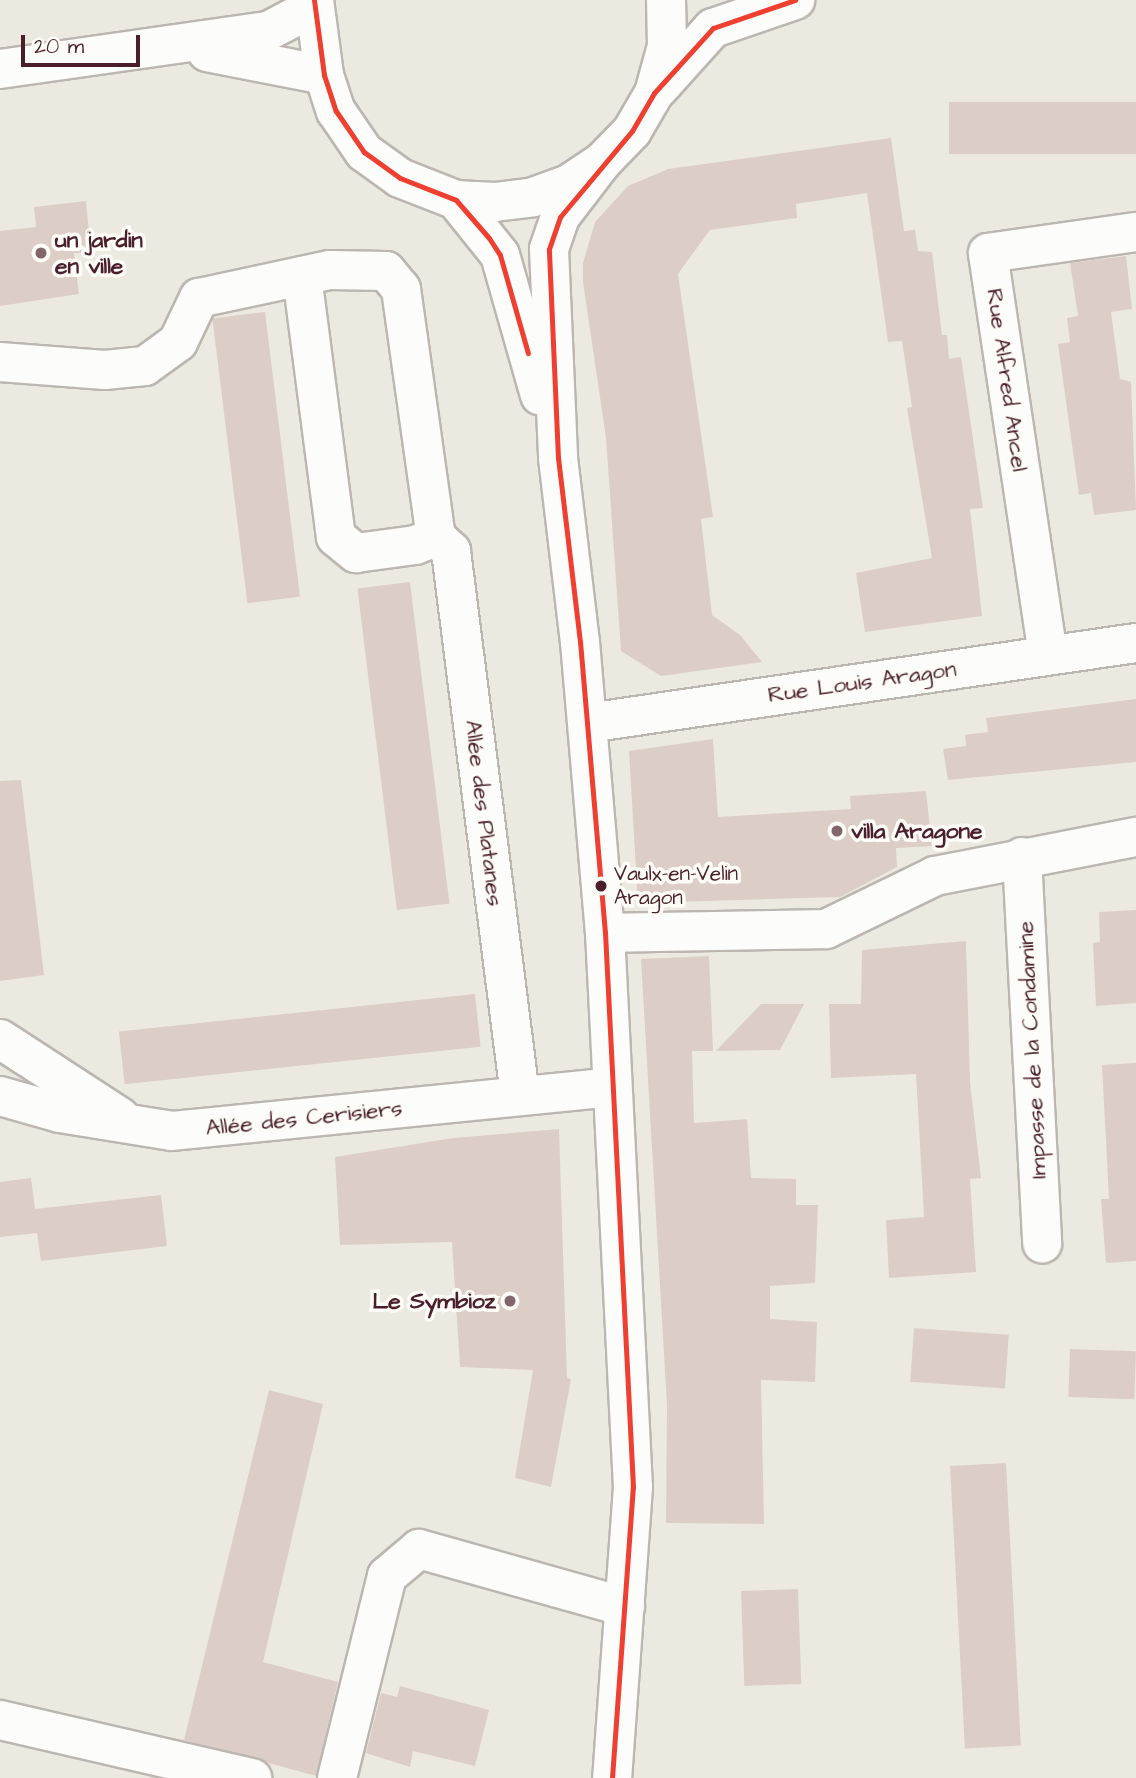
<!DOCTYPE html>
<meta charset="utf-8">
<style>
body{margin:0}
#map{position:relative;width:1136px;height:1778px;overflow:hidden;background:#eceae0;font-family:"Architects Daughter",sans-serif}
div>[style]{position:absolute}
.building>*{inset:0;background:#dccec7;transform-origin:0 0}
.roads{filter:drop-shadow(2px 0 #bcb6b1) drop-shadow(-2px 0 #bcb6b1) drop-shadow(0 2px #bcb6b1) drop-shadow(0 -2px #bcb6b1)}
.minor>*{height:38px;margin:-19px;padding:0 19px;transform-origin:19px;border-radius:19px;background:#fcfcfa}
.tertiary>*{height:38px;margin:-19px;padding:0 19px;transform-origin:19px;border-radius:19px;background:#fcfcfa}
.primary>*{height:38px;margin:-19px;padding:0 19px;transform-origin:19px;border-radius:19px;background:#fcfcfa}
.bus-1>*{height:5px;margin:-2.5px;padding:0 2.5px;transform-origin:2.5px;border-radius:2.5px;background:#ef3f30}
.dots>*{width:19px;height:19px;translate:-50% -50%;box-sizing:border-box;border:4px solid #fdfcf7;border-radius:50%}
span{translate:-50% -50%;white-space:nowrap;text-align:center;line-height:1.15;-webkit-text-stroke:7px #fdfcf7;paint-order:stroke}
.bus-label{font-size:21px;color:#4a1f2b}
.left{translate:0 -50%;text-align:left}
.poi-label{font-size:23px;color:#4a1f2b;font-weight:700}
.right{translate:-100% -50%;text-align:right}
.street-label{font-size:23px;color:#4a1f2b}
.scale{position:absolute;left:21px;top:35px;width:119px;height:32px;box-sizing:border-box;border:4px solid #4a1f2b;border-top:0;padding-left:9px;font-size:21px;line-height:24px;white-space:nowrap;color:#4a1f2b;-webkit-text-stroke:5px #fdfcf7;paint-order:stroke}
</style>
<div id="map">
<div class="building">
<div style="left:1136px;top:102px;width:52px;height:187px;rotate:90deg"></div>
<div style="clip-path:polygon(891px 138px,904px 231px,915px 230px,918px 251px,932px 252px,942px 335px,947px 335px,949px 359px,961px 357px,983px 508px,970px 509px,982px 616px,865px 632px,856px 573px,932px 558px,907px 408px,912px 407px,902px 341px,888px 342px,867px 193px,796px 204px,797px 218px,710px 230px,678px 274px,713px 517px,701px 519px,712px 615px,740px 635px,762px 662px,661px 676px,621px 651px,606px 438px,583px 282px,583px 263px,595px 222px,628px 186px,668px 169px)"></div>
<div style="clip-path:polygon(86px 201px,91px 253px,74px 253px,79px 294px,0 306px,0 231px,36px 227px,34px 207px)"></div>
<div style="clip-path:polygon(1126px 256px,1132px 309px,1111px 312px,1120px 379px,1131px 382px,1136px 510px,1094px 515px,1091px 493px,1079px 495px,1058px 344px,1070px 342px,1067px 318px,1078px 316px,1070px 263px)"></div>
<div style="left:265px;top:312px;width:287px;height:53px;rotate:83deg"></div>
<div style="left:410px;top:582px;width:324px;height:53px;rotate:83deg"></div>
<div style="clip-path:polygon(1136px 699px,1136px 762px,948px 780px,943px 749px,966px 746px,965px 735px,988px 732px,986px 718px)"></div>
<div style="clip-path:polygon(713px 739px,718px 817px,851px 809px,850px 796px,926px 791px,932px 846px,896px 848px,897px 867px,840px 897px,638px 903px,629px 751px)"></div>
<div style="clip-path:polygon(21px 780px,44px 975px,0 981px,0 781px)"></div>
<div style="clip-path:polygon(1136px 910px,1136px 1003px,1096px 1006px,1093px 943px,1100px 942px,1099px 912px)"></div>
<div style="clip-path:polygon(966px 941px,970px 1082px,981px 1178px,970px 1179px,976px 1272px,889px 1278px,886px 1220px,924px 1217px,916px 1074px,831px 1078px,829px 1004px,861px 1004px,862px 950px)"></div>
<div style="clip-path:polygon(709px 956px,713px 1051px,692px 1051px,694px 1123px,747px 1119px,751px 1178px,796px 1179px,796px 1205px,818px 1205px,815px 1283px,770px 1286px,770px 1319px,817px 1322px,815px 1382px,761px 1380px,764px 1524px,666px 1523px,667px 1406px,641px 959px)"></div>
<div style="left:475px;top:994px;width:53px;height:358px;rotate:84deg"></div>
<div style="clip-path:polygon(761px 1004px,804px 1004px,780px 1050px,716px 1051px)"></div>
<div style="clip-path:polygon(1136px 1063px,1136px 1261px,1106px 1263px,1101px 1199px,1109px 1199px,1102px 1065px)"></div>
<div style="clip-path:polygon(559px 1129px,567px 1378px,571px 1379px,551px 1487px,515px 1478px,533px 1370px,460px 1367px,452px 1242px,340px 1245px,335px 1157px,453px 1138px)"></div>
<div style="clip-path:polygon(31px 1178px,35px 1209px,161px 1195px,167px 1246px,41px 1261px,37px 1233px,0 1237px,0 1182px)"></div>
<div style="left:914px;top:1328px;width:95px;height:54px;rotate:4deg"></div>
<div style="left:1070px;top:1349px;width:66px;height:48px;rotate:2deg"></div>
<div style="clip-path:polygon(269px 1390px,323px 1404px,263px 1662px,338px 1682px,316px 1776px,184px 1740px)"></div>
<div style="left:1006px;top:1463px;width:283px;height:56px;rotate:87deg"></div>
<div style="left:798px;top:1589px;width:95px;height:57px;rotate:88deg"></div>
<div style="clip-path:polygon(400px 1686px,489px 1710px,475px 1766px,413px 1751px,410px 1767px,366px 1753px,381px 1693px,397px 1697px)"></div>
</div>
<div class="roads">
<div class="minor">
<div style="left:302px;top:276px;width:263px;rotate:82.6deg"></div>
<div style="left:336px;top:537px;width:26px;rotate:39deg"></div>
<div style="left:356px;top:553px;width:60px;rotate:-7.7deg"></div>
<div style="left:415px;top:545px;width:22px;rotate:-21deg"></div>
<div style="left:0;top:362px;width:105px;rotate:4.4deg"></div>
<div style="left:105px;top:370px;width:40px;rotate:-5.7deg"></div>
<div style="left:145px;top:366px;width:41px;rotate:-36deg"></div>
<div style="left:178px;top:342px;width:49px;rotate:-64.5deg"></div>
<div style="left:199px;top:298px;width:134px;rotate:-12.1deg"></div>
<div style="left:330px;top:270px;width:56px;rotate:1deg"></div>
<div style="left:386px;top:271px;width:23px;rotate:50deg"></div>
<div style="left:401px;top:289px;width:250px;rotate:82deg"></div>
<div style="left:436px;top:537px;width:21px;rotate:43deg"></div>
<div style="left:451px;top:551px;width:549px;rotate:82.78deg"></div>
<div style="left:1048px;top:655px;width:406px;rotate:-98.5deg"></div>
<div style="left:988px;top:253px;width:149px;rotate:-8.1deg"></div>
<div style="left:588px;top:723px;width:554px;rotate:-8.31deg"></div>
<div style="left:1022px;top:857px;width:387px;rotate:87deg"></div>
<div style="left:605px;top:933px;width:221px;rotate:-1deg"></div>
<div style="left:826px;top:929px;width:121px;rotate:-25.9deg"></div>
<div style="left:935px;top:876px;width:205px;rotate:-11deg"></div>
<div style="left:0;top:1039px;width:143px;rotate:33deg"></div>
<div style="left:0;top:1096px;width:62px;rotate:15.8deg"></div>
<div style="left:60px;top:1113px;width:113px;rotate:9.1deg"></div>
<div style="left:172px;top:1131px;width:441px;rotate:-5.7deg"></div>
<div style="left:0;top:1720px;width:259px;rotate:13deg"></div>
<div style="left:337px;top:1778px;width:208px;rotate:-76.1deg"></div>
<div style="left:387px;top:1576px;width:42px;rotate:-40.2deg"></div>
<div style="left:419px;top:1549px;width:214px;rotate:15.7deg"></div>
</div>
<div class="tertiary">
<div style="left:602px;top:162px;width:69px;rotate:127.4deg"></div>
<div style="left:560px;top:217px;width:34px;rotate:109deg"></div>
<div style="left:549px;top:249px;width:209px;rotate:87.5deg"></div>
<div style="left:558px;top:458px;width:185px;rotate:83.2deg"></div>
<div style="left:580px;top:642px;width:292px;rotate:85.1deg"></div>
<div style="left:605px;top:933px;width:555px;rotate:87.11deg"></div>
<div style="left:633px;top:1487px;width:292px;rotate:94.1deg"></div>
<div style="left:456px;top:200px;width:70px;rotate:51.3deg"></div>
<div style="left:500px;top:255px;width:146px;rotate:74.1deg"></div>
</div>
<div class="primary">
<div style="left:314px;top:0;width:76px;rotate:82.4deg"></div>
<div style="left:324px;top:75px;width:38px;rotate:72deg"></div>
<div style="left:336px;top:111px;width:50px;rotate:55.7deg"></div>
<div style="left:364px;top:152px;width:44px;rotate:35.8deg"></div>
<div style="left:400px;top:178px;width:60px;rotate:21.4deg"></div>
<div style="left:456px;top:200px;width:39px;rotate:3deg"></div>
<div style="left:495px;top:202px;width:38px;rotate:-7deg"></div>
<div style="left:533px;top:197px;width:38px;rotate:-20deg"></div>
<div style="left:569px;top:184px;width:40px;rotate:-34deg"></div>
<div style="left:602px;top:162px;width:43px;rotate:-45.9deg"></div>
<div style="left:632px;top:131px;width:44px;rotate:-59.9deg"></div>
<div style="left:654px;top:93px;width:49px;rotate:-74.5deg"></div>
<div style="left:667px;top:46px;width:46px;rotate:-91.2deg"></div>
<div style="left:207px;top:52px;width:119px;rotate:11.1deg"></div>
<div style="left:0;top:69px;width:271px;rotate:-8.1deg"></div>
<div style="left:268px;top:31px;width:50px;rotate:-27.6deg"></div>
<div style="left:658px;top:89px;width:82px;rotate:-48deg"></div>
<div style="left:713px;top:28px;width:87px;rotate:-18.9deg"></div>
</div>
</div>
<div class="bus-1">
<div style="left:314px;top:0;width:76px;rotate:82.4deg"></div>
<div style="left:324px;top:75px;width:38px;rotate:72deg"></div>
<div style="left:336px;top:111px;width:50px;rotate:55.7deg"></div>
<div style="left:364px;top:152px;width:44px;rotate:35.8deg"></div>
<div style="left:400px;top:178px;width:60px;rotate:21.4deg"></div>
<div style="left:456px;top:200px;width:50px;rotate:49deg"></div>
<div style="left:489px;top:238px;width:20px;rotate:57deg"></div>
<div style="left:500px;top:255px;width:102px;rotate:74.1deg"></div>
<div style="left:612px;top:1778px;width:292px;rotate:-85.9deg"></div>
<div style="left:633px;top:1487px;width:555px;rotate:-92.89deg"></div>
<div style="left:605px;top:933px;width:292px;rotate:-94.9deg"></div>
<div style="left:580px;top:642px;width:185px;rotate:-96.8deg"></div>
<div style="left:558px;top:458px;width:209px;rotate:-92.5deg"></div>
<div style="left:549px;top:249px;width:34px;rotate:-71deg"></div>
<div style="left:560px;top:217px;width:112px;rotate:-50.1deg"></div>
<div style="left:632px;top:131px;width:44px;rotate:-59.9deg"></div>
<div style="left:654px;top:93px;width:88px;rotate:-47.8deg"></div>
<div style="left:713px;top:28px;width:87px;rotate:-18.9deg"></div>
</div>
<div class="dots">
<div style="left:41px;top:253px;background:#83666a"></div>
<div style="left:837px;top:831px;background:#83666a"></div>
<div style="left:601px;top:886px;background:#4a1f2b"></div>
<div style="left:510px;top:1301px;background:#83666a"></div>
</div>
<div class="bus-label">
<span class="left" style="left:614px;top:886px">Vaulx-en-Velin<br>Aragon</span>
</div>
<div class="poi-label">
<span class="left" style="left:55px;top:253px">un jardin<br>en ville</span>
<span class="left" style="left:851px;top:831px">villa Aragone</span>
<span class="right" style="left:496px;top:1301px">Le Symbioz</span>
</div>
<div class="street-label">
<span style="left:1007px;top:380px;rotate:82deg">Rue Alfred Ancel</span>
<span style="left:862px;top:682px;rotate:-8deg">Rue Louis Aragon</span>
<span style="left:484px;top:813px;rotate:83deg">Allée des Platanes</span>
<span style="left:1032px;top:1050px;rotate:-93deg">Impasse de la Condamine</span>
<span style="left:304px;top:1118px;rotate:-6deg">Allée des Cerisiers</span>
</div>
<div class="scale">20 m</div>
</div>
